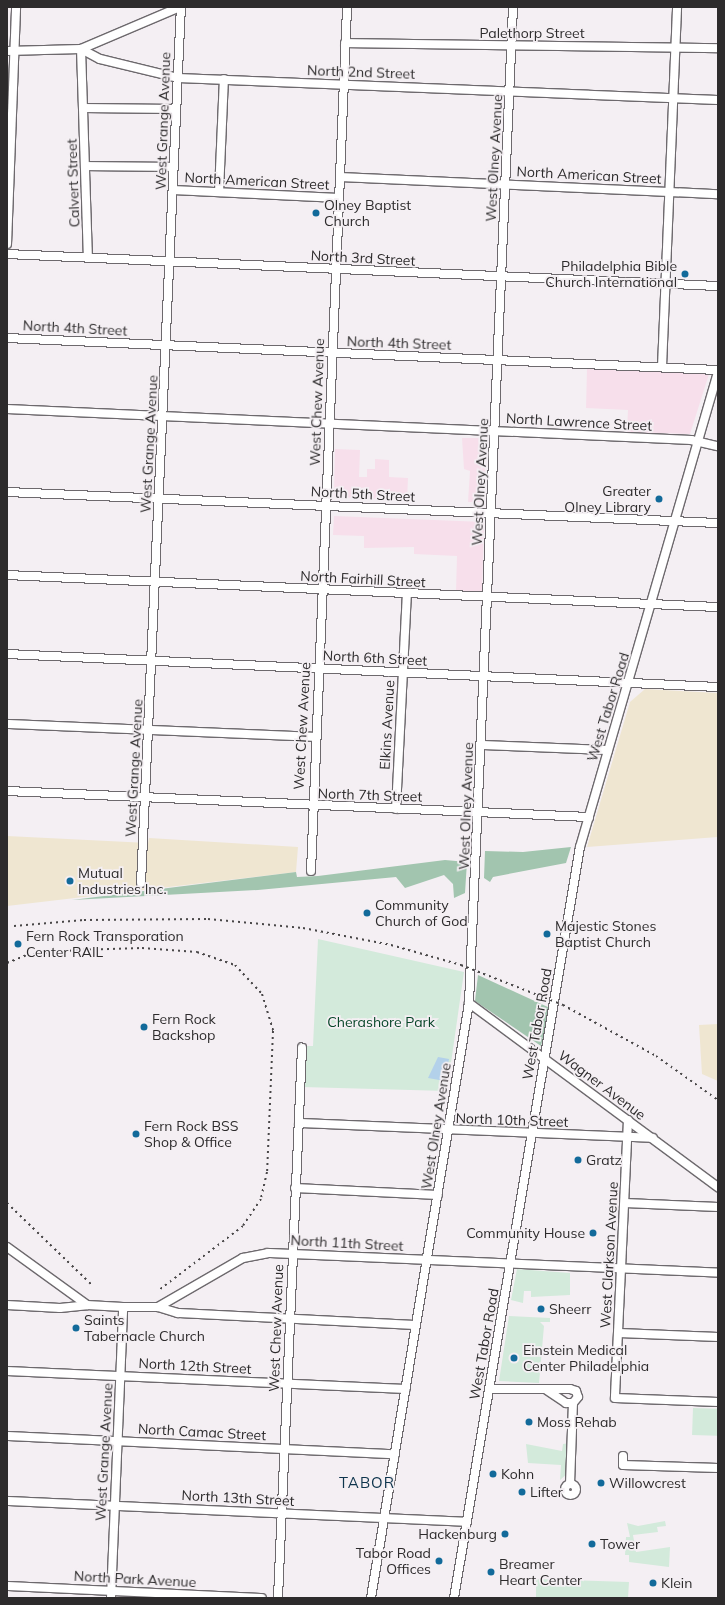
<!DOCTYPE html>
<style>
body{margin:0}
#map{position:relative;width:725px;height:1605px;overflow:hidden;background:#f4eff3;font-family:Mulish,sans-serif}
div>[style]{position:absolute}
.commercial>*{inset:0;background:#f7dfeb}
.industrial>*{inset:0;background:#efe6d1}
.green>*{inset:0;background:#d3eadb;transform-origin:0 0}
.forest>*{inset:0;background:#a2c5af}
.water>*{inset:0;background:#b3d1ea}
.roads{filter:drop-shadow(1px 0 #6d696d) drop-shadow(-1px 0 #6d696d) drop-shadow(0 1px #6d696d) drop-shadow(0 -1px #6d696d)}
.minor>*{height:8px;margin:-4px;padding:0 4px;transform-origin:4px;border-radius:4px;background:#fff}
.minor>.ring{margin:-4px;padding:0;box-sizing:content-box;background:none;border:8px solid #fff;border-radius:50%}
.rail>*{height:2px;margin-top:-1px;transform-origin:0;background:repeating-linear-gradient(90deg,#494748 0 2px,transparent 0 6px)}
.dots>*{width:11px;height:11px;translate:-50% -50%;box-sizing:border-box;border:2px solid #f4eff3;border-radius:50%}
span{translate:-50% -50%;white-space:nowrap;text-align:center;line-height:1.15;-webkit-text-stroke:3.5px #f4eff3;paint-order:stroke}
.street-label{font-size:14px;color:#2d2b2c}
.poi-label{font-size:14px;color:#2d2b2c}
.left{translate:0 -50%;text-align:left}
.right{translate:-100% -50%;text-align:right}
.park-label{font-size:14px;color:#064528}
.neighbourhood-label{font-size:15px;color:#0d344c;letter-spacing:1px}
.frame{position:absolute;inset:0;border:8px solid #2d2b2c;pointer-events:none}
</style>
<div id="map">
<div class="commercial">
<div style="clip-path:polygon(587px 369px,709px 374px,690px 434px,627px 432px,628px 410px,586px 408px)"></div>
<div style="clip-path:polygon(462px 438px,486px 438px,484px 502px,468px 502px,470px 471px,464px 469px)"></div>
<div style="clip-path:polygon(335px 449px,360px 450px,359px 477px,367px 477px,367px 469px,375px 469px,375px 459px,389px 460px,389px 477px,408px 478px,407px 500px,334px 497px)"></div>
<div style="clip-path:polygon(334px 516px,484px 522px,482px 592px,456px 591px,457px 556px,414px 554px,414px 547px,364px 548px,364px 536px,333px 535px)"></div>
</div>
<div class="industrial">
<div style="clip-path:polygon(645px 689px,718px 693px,718px 837px,587px 847px,630px 702px)"></div>
<div style="clip-path:polygon(7px 836px,148px 843px,149px 838px,298px 847px,296px 872px,7px 906px)"></div>
<div style="clip-path:polygon(718px 1024px,718px 1081px,702px 1074px,699px 1025px)"></div>
</div>
<div class="green">
<div style="clip-path:polygon(318px 939px,464px 972px,447px 1091px,302px 1087px,303px 1046px,313px 1046px)"></div>
<div style="clip-path:polygon(517px 1269px,570px 1273px,570px 1295px,531px 1297px,531px 1291px,524px 1291px,523px 1303px,511px 1300px)"></div>
<div style="clip-path:polygon(509px 1316px,550px 1318px,550px 1322px,540px 1322px,544px 1326px,539px 1383px,499px 1381px)"></div>
<div style="left:693px;top:1408px;width:25px;height:27px;rotate:2deg"></div>
<div style="clip-path:polygon(570px 1443px,568px 1473px,560px 1480px,561px 1465px,528px 1463px,526px 1444px,562px 1451px,563px 1444px)"></div>
<div style="clip-path:polygon(665px 1521px,666px 1526px,657px 1527px,658px 1532px,633px 1535px,636px 1552px,670px 1547px,669px 1567px,629px 1562px,629px 1555px,625px 1555px,626px 1537px,630px 1537px,627px 1523px,638px 1526px)"></div>
<div style="clip-path:polygon(536px 1579px,629px 1582px,628px 1598px,536px 1598px)"></div>
</div>
<div class="forest">
<div style="clip-path:polygon(571px 847px,566px 863px,493px 877px,490px 882px,484px 878px,485px 851px,523px 852px)"></div>
<div style="clip-path:polygon(445px 860px,467px 862px,465px 893px,454px 898px,453px 884px,444px 875px,405px 888px,396px 877px,258px 890px,72px 900px,296px 872px,297px 877px,318px 876px)"></div>
<div style="clip-path:polygon(478px 975px,550px 1008px,541px 1046px,475px 1001px)"></div>
</div>
<div class="water">
<div style="clip-path:polygon(438px 1057px,449px 1059px,445px 1081px,428px 1078px)"></div>
</div>
<div class="roads">
<div class="minor">
<div style="left:345px;top:43px;width:373px;rotate:0.8deg"></div>
<div style="left:81px;top:49px;width:208px;rotate:88.1deg"></div>
<div style="left:81px;top:49px;width:108px;rotate:-23deg"></div>
<div style="left:7px;top:51px;width:74px;rotate:-1.5deg"></div>
<div style="left:81px;top:49px;width:21px;rotate:28deg"></div>
<div style="left:100px;top:59px;width:80px;rotate:13.7deg"></div>
<div style="left:178px;top:78px;width:540px;rotate:2.33deg"></div>
<div style="left:83px;top:108px;width:93px;rotate:0.6deg"></div>
<div style="left:85px;top:166px;width:89px;rotate:0.6deg"></div>
<div style="left:340px;top:177px;width:378px;rotate:2.6deg"></div>
<div style="left:173px;top:190px;width:166px;rotate:2.8deg"></div>
<div style="left:219px;top:192px;width:113px;rotate:-87.5deg"></div>
<div style="left:7px;top:244px;width:237px;rotate:-87.8deg"></div>
<div style="left:7px;top:254px;width:712px;rotate:2.58deg"></div>
<div style="left:7px;top:338px;width:712px;rotate:2.58deg"></div>
<div style="left:662px;top:367px;width:360px;rotate:-87.6deg"></div>
<div style="left:7px;top:409px;width:685px;rotate:2.59deg"></div>
<div style="left:691px;top:440px;width:28px;rotate:13deg"></div>
<div style="left:7px;top:492px;width:712px;rotate:2.5deg"></div>
<div style="left:7px;top:575px;width:712px;rotate:2.58deg"></div>
<div style="left:7px;top:654px;width:712px;rotate:2.66deg"></div>
<div style="left:7px;top:724px;width:307px;rotate:2.4deg"></div>
<div style="left:481px;top:745px;width:127px;rotate:2.3deg"></div>
<div style="left:7px;top:791px;width:583px;rotate:2.56deg"></div>
<div style="left:396px;top:809px;width:215px;rotate:-87.1deg"></div>
<div style="left:311px;top:871px;width:865px;rotate:-87.61deg"></div>
<div style="left:141px;top:883px;width:877px;rotate:-87.39deg"></div>
<div style="left:469px;top:1003px;width:310px;rotate:36.5deg"></div>
<div style="left:628px;top:1120px;width:278px;rotate:92.7deg"></div>
<div style="left:615px;top:1398px;width:103px;rotate:2.2deg"></div>
<div style="left:299px;top:1123px;width:354px;rotate:2.4deg"></div>
<div style="left:295px;top:1188px;width:143px;rotate:2.8deg"></div>
<div style="left:625px;top:1203px;width:93px;rotate:2.5deg"></div>
<div style="left:7px;top:1247px;width:99px;rotate:35.9deg"></div>
<div style="left:87px;top:1305px;width:36px;rotate:3deg"></div>
<div style="left:123px;top:1307px;width:35px"></div>
<div style="left:158px;top:1307px;width:98px;rotate:-30deg"></div>
<div style="left:243px;top:1258px;width:25px;rotate:-11deg"></div>
<div style="left:268px;top:1253px;width:450px;rotate:2.5deg"></div>
<div style="left:7px;top:1305px;width:53px;rotate:3.2deg"></div>
<div style="left:60px;top:1308px;width:27px;rotate:-6deg"></div>
<div style="left:158px;top:1307px;width:21px;rotate:17deg"></div>
<div style="left:178px;top:1313px;width:238px;rotate:2.9deg"></div>
<div style="left:619px;top:1333px;width:99px;rotate:2.3deg"></div>
<div style="left:7px;top:1371px;width:399px;rotate:2.6deg"></div>
<div style="left:489px;top:1389px;width:81px"></div>
<div style="left:570px;top:1389px;width:6px;rotate:18deg"></div>
<div style="left:576px;top:1391px;width:6px;rotate:72deg"></div>
<div style="left:578px;top:1397px;width:8px;rotate:130deg"></div>
<div style="left:573px;top:1403px;width:7px;rotate:180deg"></div>
<div style="left:566px;top:1403px;width:23px;rotate:-146deg"></div>
<div style="left:7px;top:1436px;width:388px;rotate:2.7deg"></div>
<div style="left:623px;top:1456px;width:9px;rotate:90deg"></div>
<div style="left:623px;top:1465px;width:95px;rotate:1.8deg"></div>
<div class="ring" style="left:564.5px;top:1483.5px;width:3px;height:3px"></div>
<div style="left:570px;top:1484px;width:81px;rotate:-87.9deg"></div>
<div style="left:7px;top:1501px;width:460px;rotate:2.6deg"></div>
<div style="left:7px;top:1586px;width:255px;rotate:2.7deg"></div>
<div style="left:111px;top:1598px;width:291px;rotate:-87.6deg"></div>
<div style="left:278px;top:1598px;width:551px;rotate:-87.5deg"></div>
<div style="left:371px;top:1598px;width:603px;rotate:-80.65deg"></div>
<div style="left:469px;top:1003px;width:997px;rotate:-87.47deg"></div>
<div style="left:454px;top:1598px;width:761px;rotate:-80.48deg"></div>
<div style="left:580px;top:847px;width:494px;rotate:-73.8deg"></div>
</div>
</div>
<div class="rail">
<div style="left:14px;top:926px;width:70px;rotate:-4.9deg"></div>
<div style="left:84px;top:920px;width:124px;rotate:-0.5deg"></div>
<div style="left:208px;top:919px;width:95px;rotate:5.4deg"></div>
<div style="left:303px;top:928px;width:90px;rotate:10.9deg"></div>
<div style="left:391px;top:945px;width:73px;rotate:15.9deg"></div>
<div style="left:461px;top:965px;width:110px;rotate:21.4deg"></div>
<div style="left:563px;top:1005px;width:106px;rotate:28.7deg"></div>
<div style="left:656px;top:1056px;width:76px;rotate:35.4deg"></div>
<div style="left:7px;top:963px;width:22px;rotate:-22deg"></div>
<div style="left:27px;top:955px;width:50px;rotate:-5.7deg"></div>
<div style="left:77px;top:950px;width:65px;rotate:-1.8deg"></div>
<div style="left:142px;top:948px;width:55px;rotate:4.2deg"></div>
<div style="left:197px;top:952px;width:40px;rotate:18.9deg"></div>
<div style="left:235px;top:965px;width:40px;rotate:47deg"></div>
<div style="left:262px;top:994px;width:39px;rotate:73deg"></div>
<div style="left:273px;top:1031px;width:141px;rotate:92.4deg"></div>
<div style="left:267px;top:1172px;width:28px;rotate:103deg"></div>
<div style="left:261px;top:1199px;width:32px;rotate:124deg"></div>
<div style="left:243px;top:1226px;width:106px;rotate:142.7deg"></div>
<div style="left:7px;top:1203px;width:117px;rotate:44deg"></div>
</div>
<div class="dots">
<div style="left:316px;top:213px;background:#126a9a"></div>
<div style="left:685px;top:274px;background:#126a9a"></div>
<div style="left:659px;top:499px;background:#126a9a"></div>
<div style="left:70px;top:881px;background:#126a9a"></div>
<div style="left:367px;top:913px;background:#126a9a"></div>
<div style="left:547px;top:934px;background:#126a9a"></div>
<div style="left:18px;top:944px;background:#126a9a"></div>
<div style="left:144px;top:1027px;background:#126a9a"></div>
<div style="left:136px;top:1134px;background:#126a9a"></div>
<div style="left:578px;top:1160px;background:#126a9a"></div>
<div style="left:593px;top:1233px;background:#126a9a"></div>
<div style="left:541px;top:1309px;background:#126a9a"></div>
<div style="left:76px;top:1328px;background:#126a9a"></div>
<div style="left:514px;top:1358px;background:#126a9a"></div>
<div style="left:529px;top:1422px;background:#126a9a"></div>
<div style="left:493px;top:1474px;background:#126a9a"></div>
<div style="left:601px;top:1483px;background:#126a9a"></div>
<div style="left:522px;top:1492px;background:#126a9a"></div>
<div style="left:505px;top:1534px;background:#126a9a"></div>
<div style="left:592px;top:1544px;background:#126a9a"></div>
<div style="left:439px;top:1561px;background:#126a9a"></div>
<div style="left:491px;top:1572px;background:#126a9a"></div>
<div style="left:653px;top:1583px;background:#126a9a"></div>
</div>
<div class="street-label">
<span style="left:532px;top:33px">Palethorp Street</span>
<span style="left:361px;top:72px;rotate:2deg">North 2nd Street</span>
<span style="left:163px;top:121px;rotate:-88deg">West Grange Avenue</span>
<span style="left:494px;top:158px;rotate:-87deg">West Olney Avenue</span>
<span style="left:589px;top:175px;rotate:3deg">North American Street</span>
<span style="left:257px;top:181px;rotate:3deg">North American Street</span>
<span style="left:73px;top:183px;rotate:-92deg">Calvert Street</span>
<span style="left:363px;top:258px;rotate:3deg">North 3rd Street</span>
<span style="left:75px;top:328px;rotate:3deg">North 4th Street</span>
<span style="left:399px;top:343px;rotate:2deg">North 4th Street</span>
<span style="left:317px;top:402px;rotate:-88deg">West Chew Avenue</span>
<span style="left:579px;top:422px;rotate:3deg">North Lawrence Street</span>
<span style="left:149px;top:444px;rotate:-87deg">West Grange Avenue</span>
<span style="left:480px;top:482px;rotate:-87deg">West Olney Avenue</span>
<span style="left:363px;top:494px;rotate:3deg">North 5th Street</span>
<span style="left:363px;top:579px;rotate:3deg">North Fairhill Street</span>
<span style="left:375px;top:658px;rotate:3deg">North 6th Street</span>
<span style="left:608px;top:707px;rotate:-73deg">West Tabor Road</span>
<span style="left:387px;top:725px;rotate:-87deg">Elkins Avenue</span>
<span style="left:302px;top:726px;rotate:-87deg">West Chew Avenue</span>
<span style="left:134px;top:768px;rotate:-87deg">West Grange Avenue</span>
<span style="left:370px;top:795px;rotate:2deg">North 7th Street</span>
<span style="left:466px;top:806px;rotate:-88deg">West Olney Avenue</span>
<span style="left:537px;top:1024px;rotate:-80deg">West Tabor Road</span>
<span style="left:602px;top:1085px;rotate:37deg">Wagner Avenue</span>
<span style="left:512px;top:1120px;rotate:2deg">North 10th Street</span>
<span style="left:436px;top:1126px;rotate:-81deg">West Olney Avenue</span>
<span style="left:347px;top:1243px;rotate:3deg">North 11th Street</span>
<span style="left:609px;top:1255px;rotate:-87deg">West Clarkson Avenue</span>
<span style="left:276px;top:1328px;rotate:-88deg">West Chew Avenue</span>
<span style="left:484px;top:1344px;rotate:-80deg">West Tabor Road</span>
<span style="left:195px;top:1366px;rotate:3deg">North 12th Street</span>
<span style="left:202px;top:1432px;rotate:3deg">North Camac Street</span>
<span style="left:104px;top:1452px;rotate:-87deg">West Grange Avenue</span>
<span style="left:238px;top:1498px;rotate:3deg">North 13th Street</span>
<span style="left:135px;top:1579px;rotate:3deg">North Park Avenue</span>
</div>
<div class="poi-label">
<span class="left" style="left:324px;top:213px">Olney Baptist<br>Church</span>
<span class="right" style="left:677px;top:274px">Philadelphia Bible<br>Church International</span>
<span class="right" style="left:651px;top:499px">Greater<br>Olney Library</span>
<span class="left" style="left:78px;top:881px">Mutual<br>Industries Inc.</span>
<span class="left" style="left:375px;top:913px">Community<br>Church of God</span>
<span class="left" style="left:555px;top:934px">Majestic Stones<br>Baptist Church</span>
<span class="left" style="left:26px;top:944px">Fern Rock Transporation<br>Center RAIL</span>
<span class="left" style="left:152px;top:1027px">Fern Rock<br>Backshop</span>
<span class="left" style="left:144px;top:1134px">Fern Rock BSS<br>Shop &amp; Office</span>
<span class="left" style="left:586px;top:1160px">Gratz</span>
<span class="right" style="left:585px;top:1233px">Community House</span>
<span class="left" style="left:549px;top:1309px">Sheerr</span>
<span class="left" style="left:84px;top:1328px">Saints<br>Tabernacle Church</span>
<span class="left" style="left:523px;top:1358px">Einstein Medical<br>Center Philadelphia</span>
<span class="left" style="left:537px;top:1422px">Moss Rehab</span>
<span class="left" style="left:501px;top:1474px">Kohn</span>
<span class="left" style="left:609px;top:1483px">Willowcrest</span>
<span class="left" style="left:530px;top:1492px">Lifter</span>
<span class="right" style="left:497px;top:1534px">Hackenburg</span>
<span class="left" style="left:600px;top:1544px">Tower</span>
<span class="right" style="left:431px;top:1561px">Tabor Road<br>Offices</span>
<span class="left" style="left:499px;top:1572px">Breamer<br>Heart Center</span>
<span class="left" style="left:661px;top:1583px">Klein</span>
</div>
<div class="park-label">
<span style="left:381px;top:1022px">Cherashore Park</span>
</div>
<div class="neighbourhood-label">
<span style="left:367px;top:1483px">TABOR</span>
</div>
<div class="frame"></div>
</div>
